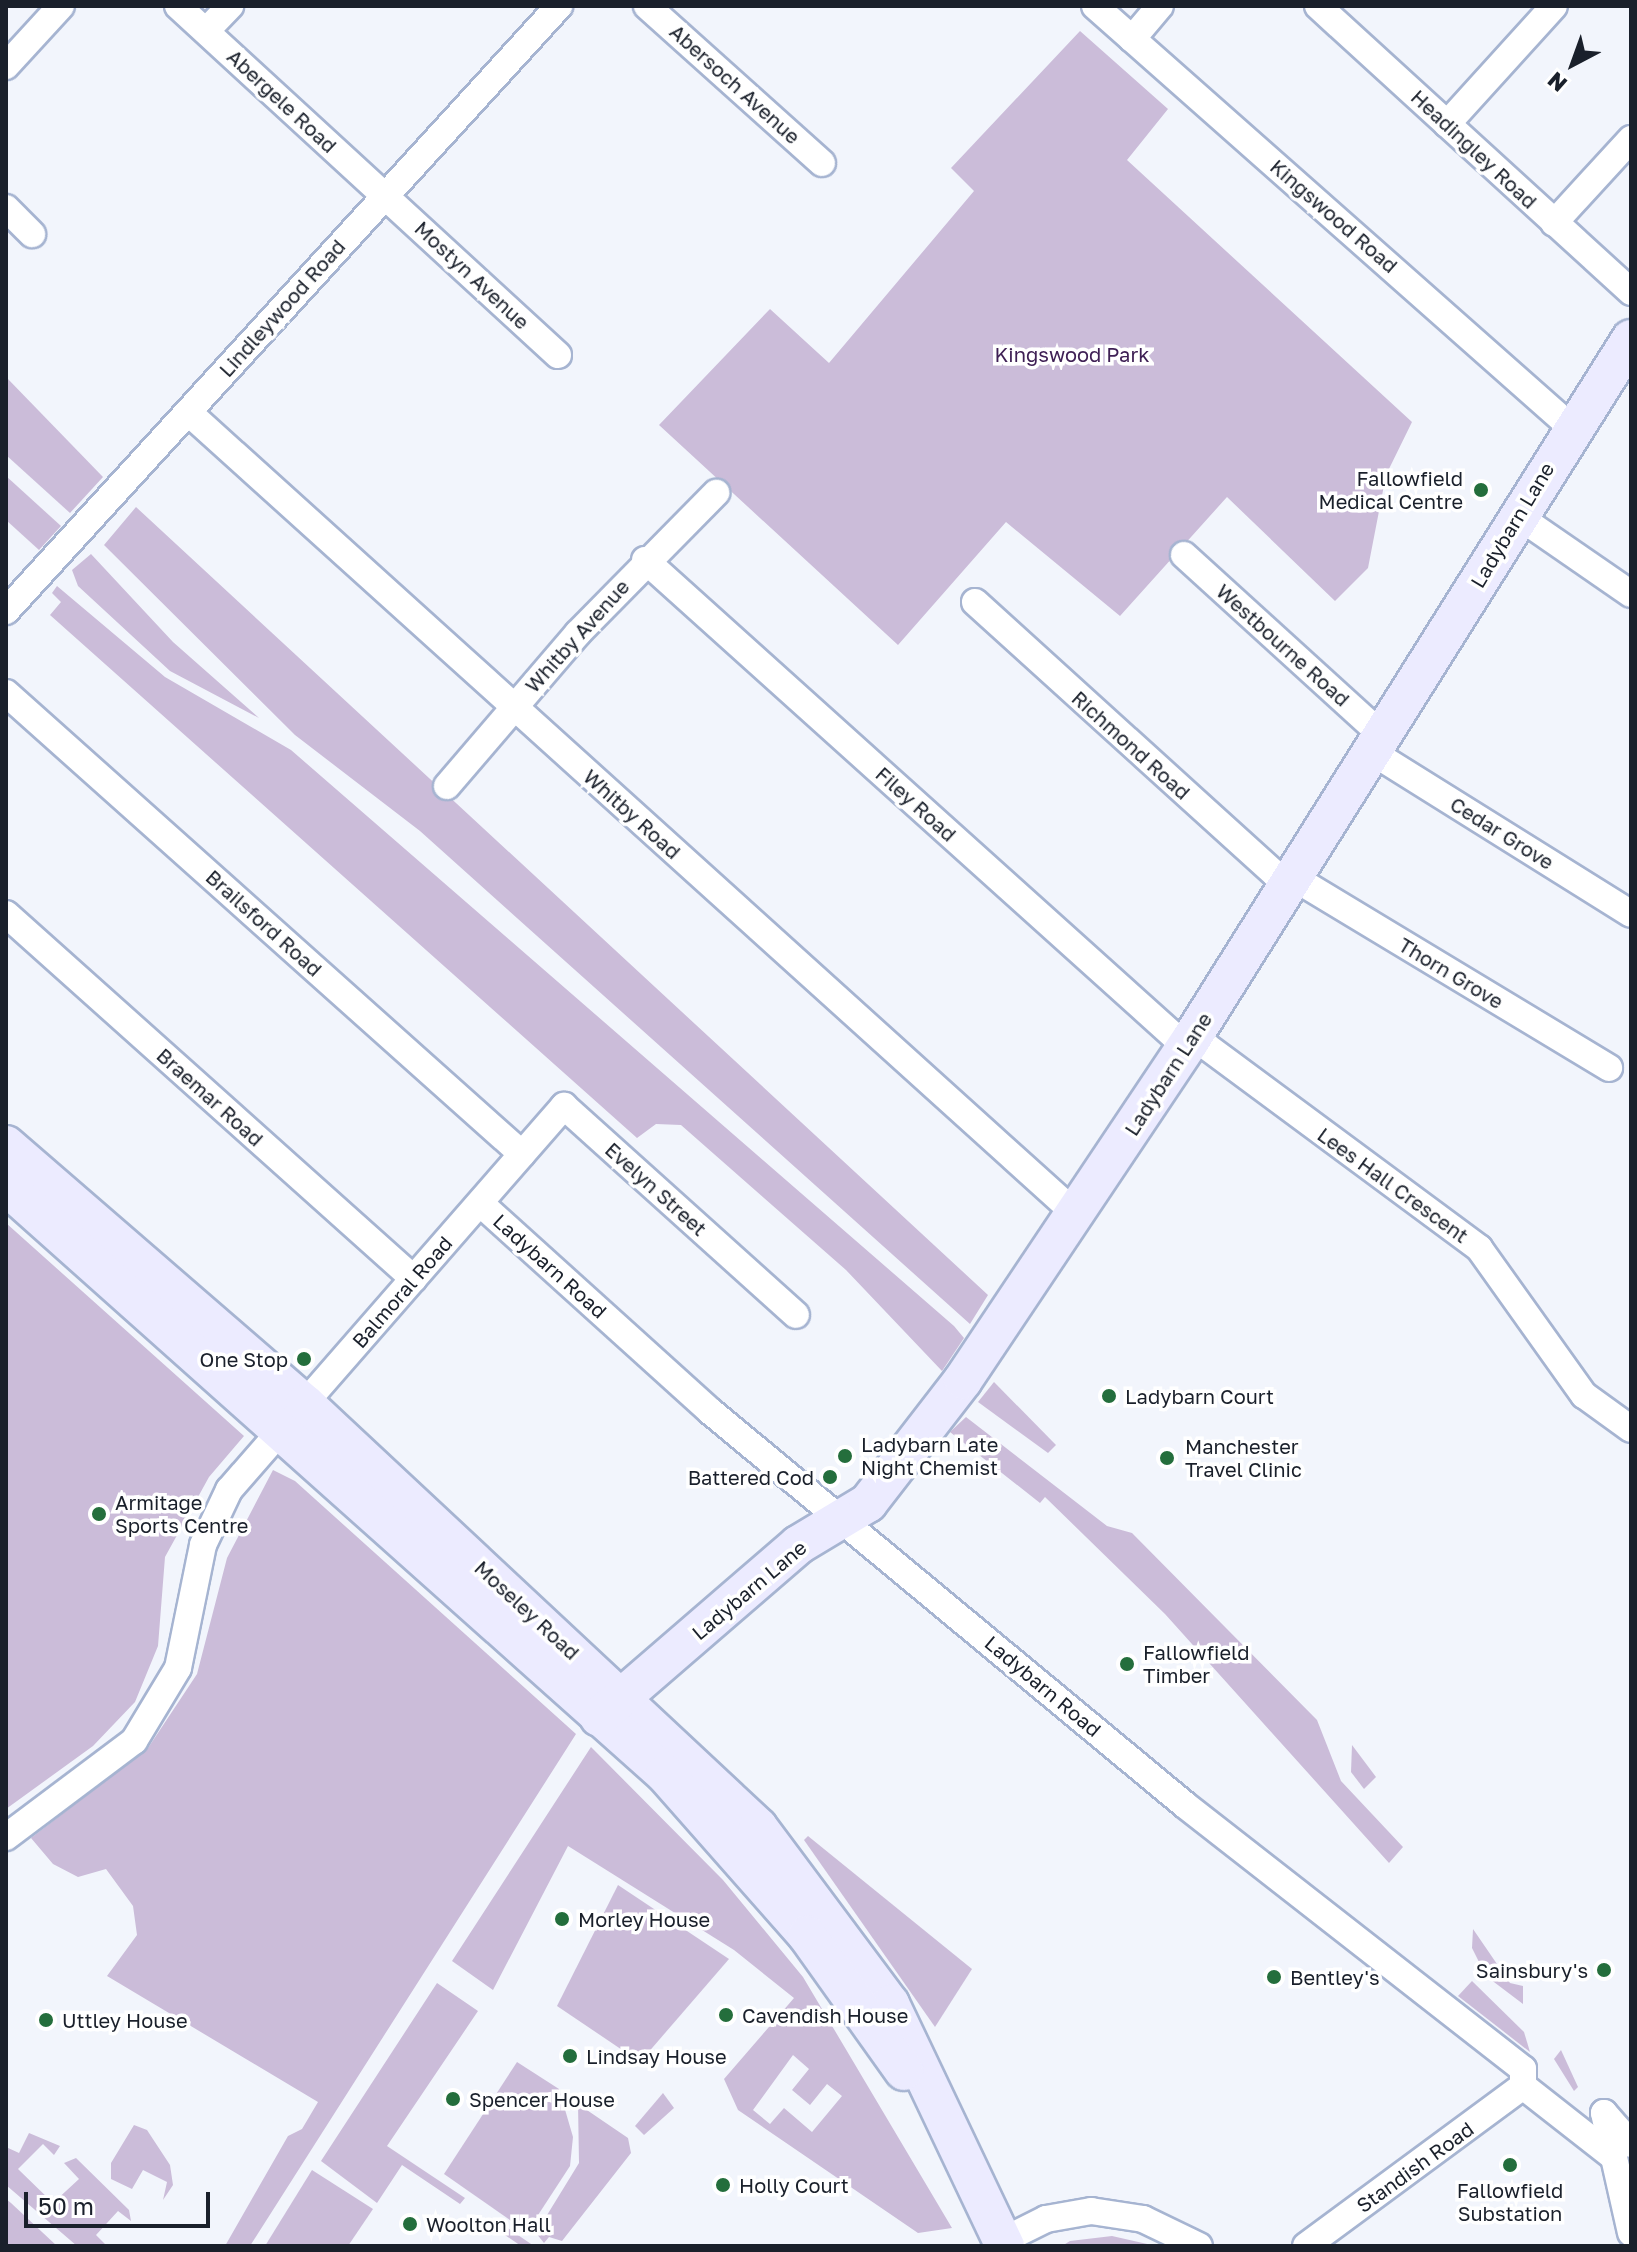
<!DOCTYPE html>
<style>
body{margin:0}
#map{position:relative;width:1637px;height:2252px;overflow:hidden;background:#f2f5fc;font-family:"Golos Text",sans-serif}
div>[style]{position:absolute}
.green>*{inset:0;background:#cbbcd9}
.roads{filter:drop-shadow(2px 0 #a6b4d1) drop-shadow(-2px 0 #a6b4d1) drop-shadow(0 2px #a6b4d1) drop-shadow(0 -2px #a6b4d1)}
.street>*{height:26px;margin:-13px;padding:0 13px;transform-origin:13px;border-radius:13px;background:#fff}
.secondary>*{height:38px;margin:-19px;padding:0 19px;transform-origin:19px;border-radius:19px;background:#ecebff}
.dots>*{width:22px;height:22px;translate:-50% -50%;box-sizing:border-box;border:4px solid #fff;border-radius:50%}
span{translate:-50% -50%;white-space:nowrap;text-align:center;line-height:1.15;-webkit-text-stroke:7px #fff;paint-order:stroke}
.street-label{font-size:20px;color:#1a202b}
.park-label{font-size:20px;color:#3f2055}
.poi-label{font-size:20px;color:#1a202b}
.right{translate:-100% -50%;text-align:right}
.left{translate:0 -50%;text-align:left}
.frame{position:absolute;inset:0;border:8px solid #1a202b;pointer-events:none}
.north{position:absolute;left:1533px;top:24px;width:80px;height:80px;-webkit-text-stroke:6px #fff;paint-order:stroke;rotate:221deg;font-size:22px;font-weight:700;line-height:32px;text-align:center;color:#1a202b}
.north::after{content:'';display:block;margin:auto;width:28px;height:36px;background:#1a202b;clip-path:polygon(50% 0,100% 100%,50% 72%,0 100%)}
.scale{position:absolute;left:24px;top:2192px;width:186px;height:36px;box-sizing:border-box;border:4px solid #1a202b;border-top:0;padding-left:10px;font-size:24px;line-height:28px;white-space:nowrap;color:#1a202b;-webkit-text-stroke:6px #fff;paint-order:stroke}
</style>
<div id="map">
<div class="green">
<div style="clip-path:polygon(1080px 31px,1168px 109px,1127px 160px,1412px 422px,1386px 475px,1368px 568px,1335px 601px,1227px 497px,1120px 616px,1006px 522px,898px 645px,659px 425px,770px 309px,829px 363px,974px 191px,951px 168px)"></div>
<div style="clip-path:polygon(6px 377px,103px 477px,70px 513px,6px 455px)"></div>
<div style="clip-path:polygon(6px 476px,61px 526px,39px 550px,6px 520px)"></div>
<div style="clip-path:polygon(136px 507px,988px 1295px,970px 1324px,420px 831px,295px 735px,104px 545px)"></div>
<div style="clip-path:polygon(91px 554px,173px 642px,259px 718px,170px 671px,78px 586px,72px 570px)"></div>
<div style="clip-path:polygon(57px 586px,165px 677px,291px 750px,954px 1326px,964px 1338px,942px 1371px,846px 1270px,681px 1125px,656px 1124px,637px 1138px,50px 615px,61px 602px,52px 593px)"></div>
<div style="clip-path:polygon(6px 1223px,244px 1436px,209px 1477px,165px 1557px,158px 1646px,135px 1702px,93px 1746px,6px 1809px)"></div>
<div style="clip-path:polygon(994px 1382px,1056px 1445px,1048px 1453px,978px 1402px)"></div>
<div style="clip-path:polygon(966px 1417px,1107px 1526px,1132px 1533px,1317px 1720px,1341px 1781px,1403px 1847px,1389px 1863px,1165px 1614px,1045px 1497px,1040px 1503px,950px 1432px)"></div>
<div style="clip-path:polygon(273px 1470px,295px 1481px,576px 1734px,250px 2246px,225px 2246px,288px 2136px,302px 2129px,318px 2102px,107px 1976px,137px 1935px,133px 1906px,106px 1869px,78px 1877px,53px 1864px,31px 1838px,148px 1748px,197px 1674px,227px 1558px)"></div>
<div style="clip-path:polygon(1352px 1745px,1376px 1777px,1364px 1789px,1351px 1772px)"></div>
<div style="clip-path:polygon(evenodd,591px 1747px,723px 1880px,803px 1977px,952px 2228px,918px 2233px,738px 2110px,724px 2079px,794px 1998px,734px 1950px,568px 1846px,493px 1990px,452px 1961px,591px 1747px,793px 2055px,809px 2069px,792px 2090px,810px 2105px,827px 2084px,842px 2096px,812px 2132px,784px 2108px,770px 2124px,753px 2110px,793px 2055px)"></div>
<div style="clip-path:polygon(808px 1836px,972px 1969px,935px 2027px,804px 1840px)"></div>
<div style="clip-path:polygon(618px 1885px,729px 1959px,640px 2062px,557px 2006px)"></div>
<div style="clip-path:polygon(1473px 1929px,1510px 1983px,1523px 1986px,1523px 2004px,1486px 1976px,1472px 1948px)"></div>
<div style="clip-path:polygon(1472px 1981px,1524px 2032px,1530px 2052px,1458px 1996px)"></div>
<div style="clip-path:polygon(437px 1983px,478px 2011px,387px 2146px,465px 2198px,460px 2204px,402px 2165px,377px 2203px,321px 2161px)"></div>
<div style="clip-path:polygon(1561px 2050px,1578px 2087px,1574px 2091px,1554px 2059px)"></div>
<div style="clip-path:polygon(517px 2062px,559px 2089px,573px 2137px,570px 2166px,527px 2232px,444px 2174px)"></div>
<div style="clip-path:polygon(663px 2093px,674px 2108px,644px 2135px,635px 2126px)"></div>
<div style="clip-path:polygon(578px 2104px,628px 2138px,631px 2153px,562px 2241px,549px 2237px,544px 2243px,536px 2233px,579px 2163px)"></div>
<div style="clip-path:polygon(134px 2125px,147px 2130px,170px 2165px,173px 2185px,163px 2200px,167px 2182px,143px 2170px,132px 2189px,111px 2179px,111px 2163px)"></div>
<div style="clip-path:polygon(29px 2133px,60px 2146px,54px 2155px,43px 2144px,18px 2169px,53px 2203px,79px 2179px,64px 2163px,76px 2158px,129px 2210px,131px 2221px,118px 2211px,96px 2235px,107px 2246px,77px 2246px,6px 2185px,6px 2147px,19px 2153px)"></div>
<div style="clip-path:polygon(312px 2170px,373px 2209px,348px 2246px,265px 2246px)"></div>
<div style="clip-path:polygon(6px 2199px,11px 2203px,57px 2246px,6px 2246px)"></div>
<div style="clip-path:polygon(496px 2220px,534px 2246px,521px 2246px,492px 2226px)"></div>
<div style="clip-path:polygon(1112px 2236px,1156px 2246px,1062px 2246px,1070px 2241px)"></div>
</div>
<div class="roads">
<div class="street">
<div style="left:178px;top:6px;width:516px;rotate:42.57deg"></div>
<div style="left:647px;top:6px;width:235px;rotate:41.9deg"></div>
<div style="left:1095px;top:6px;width:635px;rotate:41.49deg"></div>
<div style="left:1318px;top:6px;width:424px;rotate:42.4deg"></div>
<div style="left:206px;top:31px;width:35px;rotate:-46deg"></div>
<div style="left:1132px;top:39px;width:43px;rotate:-49.7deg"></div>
<div style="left:6px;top:66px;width:81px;rotate:-47.5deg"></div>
<div style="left:1447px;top:124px;width:159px;rotate:-47.8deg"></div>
<div style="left:6px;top:208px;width:37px;rotate:45deg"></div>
<div style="left:1554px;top:223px;width:114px;rotate:-47.5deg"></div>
<div style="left:188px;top:412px;width:1198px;rotate:42.09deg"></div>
<div style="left:1518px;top:516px;width:137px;rotate:34.6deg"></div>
<div style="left:1184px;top:555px;width:268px;rotate:42.3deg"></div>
<div style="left:645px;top:560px;width:712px;rotate:41.98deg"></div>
<div style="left:1174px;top:1036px;width:34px;rotate:17deg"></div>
<div style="left:1206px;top:1046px;width:340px;rotate:36.5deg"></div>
<div style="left:1479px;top:1248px;width:181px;rotate:54.5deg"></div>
<div style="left:1584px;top:1395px;width:58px;rotate:35.9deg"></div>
<div style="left:975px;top:602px;width:406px;rotate:42.2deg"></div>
<div style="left:1276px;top:875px;width:32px;rotate:18deg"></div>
<div style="left:1306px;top:885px;width:354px;rotate:31.1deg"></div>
<div style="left:6px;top:611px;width:820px;rotate:-47.57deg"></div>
<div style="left:6px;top:693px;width:692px;rotate:41.78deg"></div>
<div style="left:1372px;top:752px;width:305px;rotate:32deg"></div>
<div style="left:447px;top:786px;width:201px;rotate:-49.4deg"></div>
<div style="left:578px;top:633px;width:197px;rotate:-45.4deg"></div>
<div style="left:6px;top:914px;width:547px;rotate:41.82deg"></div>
<div style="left:480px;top:1203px;width:310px;rotate:42.1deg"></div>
<div style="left:710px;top:1411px;width:617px;rotate:39.67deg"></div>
<div style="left:1185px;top:1805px;width:429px;rotate:38deg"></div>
<div style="left:1523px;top:2069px;width:17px;rotate:90deg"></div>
<div style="left:6px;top:1837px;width:160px;rotate:-36.9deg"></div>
<div style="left:134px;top:1741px;width:85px;rotate:-58.9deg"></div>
<div style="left:178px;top:1668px;width:126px;rotate:-78.5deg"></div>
<div style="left:203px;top:1545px;width:61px;rotate:-64.7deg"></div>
<div style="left:229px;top:1490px;width:510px;rotate:-48.9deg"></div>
<div style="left:564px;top:1106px;width:312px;rotate:42deg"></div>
<div style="left:1523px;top:2086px;width:112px;rotate:38.1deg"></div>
<div style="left:1604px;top:2113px;width:123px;rotate:77.3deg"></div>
<div style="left:1604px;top:2113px;width:41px;rotate:48.9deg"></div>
<div style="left:1002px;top:2241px;width:49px;rotate:-26.6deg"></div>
<div style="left:1046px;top:2219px;width:46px;rotate:-10.1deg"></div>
<div style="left:1091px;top:2211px;width:53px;rotate:8.7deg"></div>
<div style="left:1143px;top:2219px;width:62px;rotate:25.7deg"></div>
<div style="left:1306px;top:2246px;width:270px;rotate:-36.4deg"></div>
</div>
<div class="secondary">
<div style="left:6px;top:1145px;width:396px;rotate:40.9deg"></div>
<div style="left:305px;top:1404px;width:620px;rotate:43.04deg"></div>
<div style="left:758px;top:1827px;width:221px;rotate:53.3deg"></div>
<div style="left:890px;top:2004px;width:268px;rotate:64.6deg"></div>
<div style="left:6px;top:1186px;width:883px;rotate:41.74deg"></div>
<div style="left:665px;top:1774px;width:215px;rotate:48.6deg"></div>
<div style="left:807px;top:1935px;width:167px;rotate:54.5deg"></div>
<div style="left:599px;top:1717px;width:263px;rotate:-40.8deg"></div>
<div style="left:798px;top:1545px;width:82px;rotate:-31deg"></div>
<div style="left:868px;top:1503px;width:155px;rotate:-52.3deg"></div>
<div style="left:963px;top:1380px;width:408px;rotate:-56.2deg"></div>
<div style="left:1190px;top:1041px;width:829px;rotate:-57.86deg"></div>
</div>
</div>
<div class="dots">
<div style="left:1481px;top:490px;background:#246e3c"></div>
<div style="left:304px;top:1359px;background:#246e3c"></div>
<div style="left:1109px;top:1396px;background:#246e3c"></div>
<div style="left:845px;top:1456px;background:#246e3c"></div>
<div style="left:1167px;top:1458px;background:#246e3c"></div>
<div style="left:830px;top:1477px;background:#246e3c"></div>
<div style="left:99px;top:1514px;background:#246e3c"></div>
<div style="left:1127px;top:1664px;background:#246e3c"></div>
<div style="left:562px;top:1919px;background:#246e3c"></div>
<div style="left:1604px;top:1970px;background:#246e3c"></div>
<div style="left:1274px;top:1977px;background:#246e3c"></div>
<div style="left:726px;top:2015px;background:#246e3c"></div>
<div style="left:46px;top:2020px;background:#246e3c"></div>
<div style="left:570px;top:2056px;background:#246e3c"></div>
<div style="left:453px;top:2099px;background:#246e3c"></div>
<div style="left:1510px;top:2165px;background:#246e3c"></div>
<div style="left:723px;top:2185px;background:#246e3c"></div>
<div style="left:410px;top:2224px;background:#246e3c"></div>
</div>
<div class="street-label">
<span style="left:735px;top:84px;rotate:42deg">Abersoch Avenue</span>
<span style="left:282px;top:101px;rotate:43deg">Abergele Road</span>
<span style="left:1474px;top:149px;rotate:43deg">Headingley Road</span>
<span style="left:1334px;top:216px;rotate:41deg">Kingswood Road</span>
<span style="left:472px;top:275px;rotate:43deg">Mostyn Avenue</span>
<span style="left:282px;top:308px;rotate:-48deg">Lindleywood Road</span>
<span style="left:1512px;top:525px;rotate:-59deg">Ladybarn Lane</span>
<span style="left:577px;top:636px;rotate:-48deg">Whitby Avenue</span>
<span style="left:1283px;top:645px;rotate:42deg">Westbourne Road</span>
<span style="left:1131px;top:745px;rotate:42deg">Richmond Road</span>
<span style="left:916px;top:804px;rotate:42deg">Filey Road</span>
<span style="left:632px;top:814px;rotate:42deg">Whitby Road</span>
<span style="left:1502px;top:833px;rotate:32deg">Cedar Grove</span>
<span style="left:264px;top:923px;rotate:42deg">Brailsford Road</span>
<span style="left:1451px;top:973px;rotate:31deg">Thorn Grove</span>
<span style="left:1168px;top:1074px;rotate:-57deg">Ladybarn Lane</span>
<span style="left:210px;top:1097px;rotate:42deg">Braemar Road</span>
<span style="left:1393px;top:1185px;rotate:36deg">Lees Hall Crescent</span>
<span style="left:656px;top:1189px;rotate:42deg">Evelyn Street</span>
<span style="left:550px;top:1266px;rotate:42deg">Ladybarn Road</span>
<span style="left:402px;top:1292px;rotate:-49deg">Balmoral Road</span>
<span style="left:749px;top:1590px;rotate:-40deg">Ladybarn Lane</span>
<span style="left:527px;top:1610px;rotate:43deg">Moseley Road</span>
<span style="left:1043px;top:1686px;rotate:40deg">Ladybarn Road</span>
<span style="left:1415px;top:2167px;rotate:-36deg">Standish Road</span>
</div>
<div class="park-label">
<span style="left:1072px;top:354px">Kingswood Park</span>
</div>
<div class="poi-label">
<span class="right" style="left:1463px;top:490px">Fallowfield<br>Medical Centre</span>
<span class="right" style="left:288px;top:1359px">One Stop</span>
<span class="left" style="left:1125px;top:1396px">Ladybarn Court</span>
<span class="left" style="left:861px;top:1456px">Ladybarn Late<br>Night Chemist</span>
<span class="left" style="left:1185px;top:1458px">Manchester<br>Travel Clinic</span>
<span class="right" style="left:814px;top:1477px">Battered Cod</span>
<span class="left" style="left:115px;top:1514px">Armitage<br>Sports Centre</span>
<span class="left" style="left:1143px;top:1664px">Fallowfield<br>Timber</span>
<span class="left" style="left:578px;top:1919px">Morley House</span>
<span class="right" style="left:1588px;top:1970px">Sainsbury's</span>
<span class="left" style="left:1290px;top:1977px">Bentley's</span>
<span class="left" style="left:742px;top:2015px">Cavendish House</span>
<span class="left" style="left:62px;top:2020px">Uttley House</span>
<span class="left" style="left:586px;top:2056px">Lindsay House</span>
<span class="left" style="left:469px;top:2099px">Spencer House</span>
<span class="left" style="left:739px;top:2185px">Holly Court</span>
<span style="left:1510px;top:2202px">Fallowfield<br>Substation</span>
<span class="left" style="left:426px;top:2224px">Woolton Hall</span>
</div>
<div class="frame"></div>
<div class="north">N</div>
<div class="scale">50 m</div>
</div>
